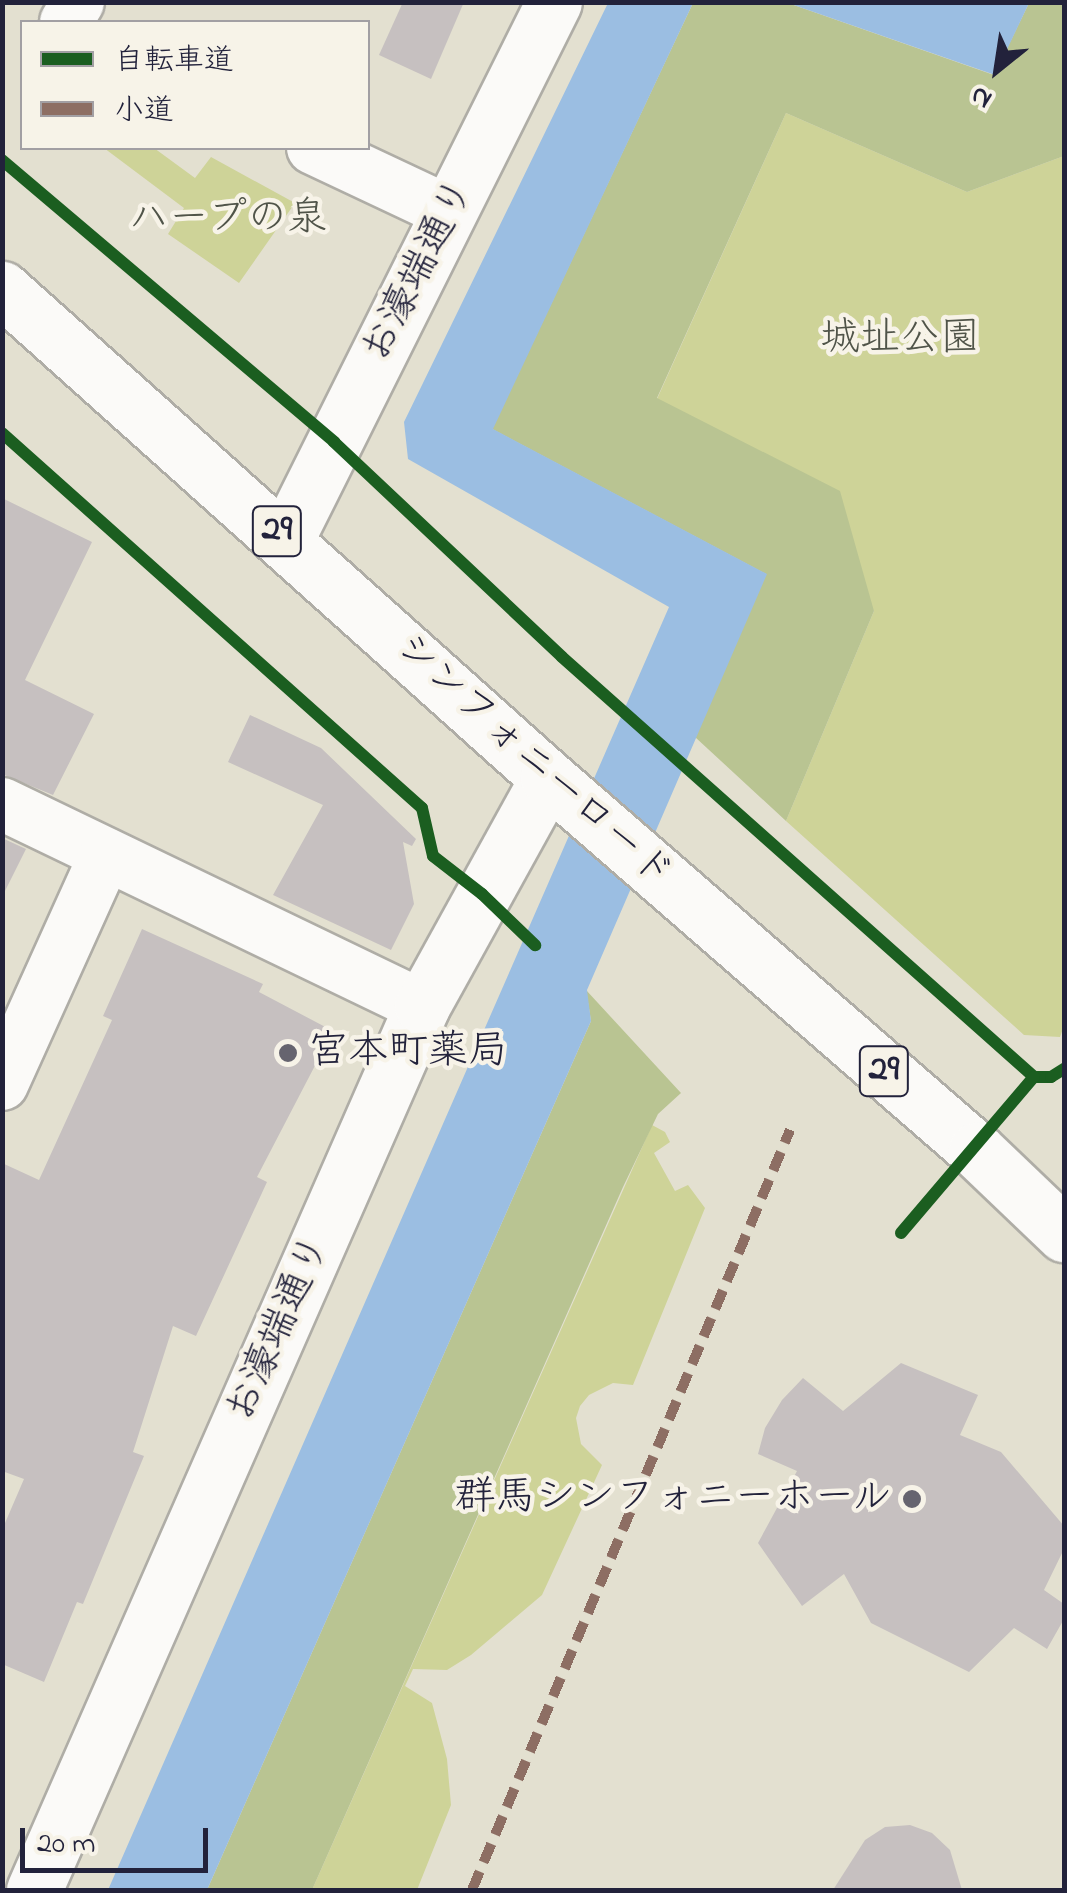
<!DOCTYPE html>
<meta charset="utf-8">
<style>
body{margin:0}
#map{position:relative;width:1067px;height:1893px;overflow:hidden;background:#e3e0d0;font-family:"Indie Flower","Klee One",sans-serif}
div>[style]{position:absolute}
.green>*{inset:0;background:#ced398}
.forest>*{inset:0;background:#b9c492}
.water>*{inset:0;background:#9bbee2}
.building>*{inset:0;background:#c6c0c0}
.roads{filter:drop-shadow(2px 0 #afada6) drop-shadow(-2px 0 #afada6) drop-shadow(0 2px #afada6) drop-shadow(0 -2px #afada6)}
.street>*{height:52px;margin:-26px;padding:0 26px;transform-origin:26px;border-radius:26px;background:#fbfaf8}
.secondary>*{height:55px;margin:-27.5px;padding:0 27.5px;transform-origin:27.5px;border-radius:27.5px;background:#fbfaf8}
.primary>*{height:55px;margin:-27.5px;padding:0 27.5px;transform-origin:27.5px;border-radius:27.5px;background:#fbfaf8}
.quiet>*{height:10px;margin-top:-5px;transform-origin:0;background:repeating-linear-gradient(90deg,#8d6e63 0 20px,transparent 0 30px)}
.cycleway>*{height:12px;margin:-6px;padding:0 6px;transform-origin:6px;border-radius:6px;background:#1b5e20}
.dots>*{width:28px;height:28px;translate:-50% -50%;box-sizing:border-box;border:5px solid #f7f3e8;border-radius:50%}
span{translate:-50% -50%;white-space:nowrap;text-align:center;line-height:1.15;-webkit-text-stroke:9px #f7f3e8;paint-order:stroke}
.shield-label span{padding:2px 8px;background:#f7f3e8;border:2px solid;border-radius:8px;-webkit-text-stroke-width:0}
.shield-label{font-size:38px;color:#22223b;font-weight:700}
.park-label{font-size:40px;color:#505449}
.street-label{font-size:40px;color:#22223b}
.poi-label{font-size:40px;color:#22223b}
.left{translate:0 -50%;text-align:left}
.right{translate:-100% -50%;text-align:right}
.frame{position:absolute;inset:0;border:5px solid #22223b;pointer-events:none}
.legend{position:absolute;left:20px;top:20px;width:350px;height:130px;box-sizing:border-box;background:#f7f3e8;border:2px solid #a29fa3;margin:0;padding:12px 18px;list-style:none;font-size:30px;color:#22223b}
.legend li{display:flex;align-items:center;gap:20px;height:50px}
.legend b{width:50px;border:2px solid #a29fa3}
.north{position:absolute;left:947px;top:20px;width:100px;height:100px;-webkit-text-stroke:8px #f7f3e8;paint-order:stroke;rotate:210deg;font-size:28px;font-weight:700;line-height:40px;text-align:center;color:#22223b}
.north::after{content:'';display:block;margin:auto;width:35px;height:45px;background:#22223b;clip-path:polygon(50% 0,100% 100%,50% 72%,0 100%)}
.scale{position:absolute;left:20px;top:1828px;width:188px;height:45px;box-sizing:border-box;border:5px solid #22223b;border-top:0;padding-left:12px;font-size:30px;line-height:35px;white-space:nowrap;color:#22223b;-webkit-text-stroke:8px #f7f3e8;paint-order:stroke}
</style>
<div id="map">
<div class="green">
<div style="clip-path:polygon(786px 113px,967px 192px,1064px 156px,1064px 1026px,1060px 1037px,1024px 1035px,786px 821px,874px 611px,657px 399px)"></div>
<div style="clip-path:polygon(104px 148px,154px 148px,195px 178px,211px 157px,295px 203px,239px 283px,168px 234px,184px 208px)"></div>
<div style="clip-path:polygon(652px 1125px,665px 1132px,670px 1142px,654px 1153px,675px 1191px,688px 1185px,705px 1208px,633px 1385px,613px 1383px,589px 1395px,580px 1406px,576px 1418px,581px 1444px,602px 1465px,542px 1595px,471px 1655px,447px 1670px,413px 1669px,405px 1686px,432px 1703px,447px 1759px,451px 1805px,417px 1890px,312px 1890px)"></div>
</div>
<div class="forest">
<div style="clip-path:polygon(693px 3px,788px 3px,994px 75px,1029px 3px,1064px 3px,1064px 156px,967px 192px,786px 113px,657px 398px,840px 491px,874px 611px,786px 821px,695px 737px,766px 574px,492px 429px)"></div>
<div style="clip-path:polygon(586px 990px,681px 1093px,658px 1114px,623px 1187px,312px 1890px,207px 1890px,591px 1021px)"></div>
</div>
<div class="water">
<div style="clip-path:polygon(608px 3px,693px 3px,493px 429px,767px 574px,587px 990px,591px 1021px,207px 1890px,108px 1890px,669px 607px,408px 459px,404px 422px)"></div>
<div style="clip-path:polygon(788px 3px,1029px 3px,995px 75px)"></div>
</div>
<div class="building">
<div style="clip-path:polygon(403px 2px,464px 2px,431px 79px,379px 55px)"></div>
<div style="clip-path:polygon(2px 498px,92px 542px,25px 680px,94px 714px,53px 795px,2px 774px)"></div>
<div style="clip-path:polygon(250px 715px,321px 748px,416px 839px,412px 846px,403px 842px,414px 904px,391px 950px,273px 895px,323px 805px,228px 762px)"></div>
<div style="clip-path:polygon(2px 838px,26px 849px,2px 897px)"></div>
<div style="clip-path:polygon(142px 929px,263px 984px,259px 992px,333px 1031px,257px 1177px,267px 1182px,196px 1336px,173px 1326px,133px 1452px,144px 1456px,83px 1604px,77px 1602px,44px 1682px,2px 1664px,2px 1530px,24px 1479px,2px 1471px,2px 1163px,39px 1180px,112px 1020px,103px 1016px)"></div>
<div style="clip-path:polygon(901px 1363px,978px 1395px,960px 1435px,1001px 1452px,1064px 1526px,1064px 1549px,1044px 1590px,1064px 1604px,1064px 1619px,1047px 1649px,1014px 1628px,969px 1672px,871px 1623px,844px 1574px,802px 1606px,758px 1543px,797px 1471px,758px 1454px,765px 1428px,782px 1400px,803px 1378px,843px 1411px)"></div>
<div style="clip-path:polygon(910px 1825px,932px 1833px,950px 1850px,962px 1890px,833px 1890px,865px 1840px,885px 1827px)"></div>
</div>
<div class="roads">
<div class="street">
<div style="left:66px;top:22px;width:23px;rotate:-59deg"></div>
<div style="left:313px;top:148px;width:150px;rotate:25.2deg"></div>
<div style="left:2px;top:804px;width:466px;rotate:25.7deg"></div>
<div style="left:2px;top:1084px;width:252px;rotate:-65.7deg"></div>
</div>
<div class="secondary">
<div style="left:286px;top:539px;width:600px;rotate:-63.48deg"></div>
<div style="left:34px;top:1890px;width:965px;rotate:-66.3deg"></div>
<div style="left:422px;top:1006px;width:260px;rotate:-61.1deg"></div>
</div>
<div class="primary">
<div style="left:2px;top:289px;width:733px;rotate:41.85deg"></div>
<div style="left:548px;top:778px;width:567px;rotate:41deg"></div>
<div style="left:976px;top:1150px;width:122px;rotate:43.7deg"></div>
</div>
</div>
<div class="quiet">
<div style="left:472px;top:1890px;width:824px;rotate:-67.29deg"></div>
</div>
<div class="cycleway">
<div style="left:2px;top:160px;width:436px;rotate:40.3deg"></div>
<div style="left:334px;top:442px;width:313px;rotate:43.3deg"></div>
<div style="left:562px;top:657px;width:632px;rotate:41.66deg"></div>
<div style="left:1034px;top:1077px;width:17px"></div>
<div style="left:1051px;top:1077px;width:15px;rotate:-32deg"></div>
<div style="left:2px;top:433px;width:563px;rotate:41.76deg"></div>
<div style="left:422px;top:808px;width:49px;rotate:77.1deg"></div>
<div style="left:433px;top:856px;width:62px;rotate:37.8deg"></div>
<div style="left:482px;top:894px;width:74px;rotate:43.9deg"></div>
<div style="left:901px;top:1233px;width:205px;rotate:-49.6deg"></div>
</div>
<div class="dots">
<div style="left:288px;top:1053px;background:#66646f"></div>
<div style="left:912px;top:1499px;background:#66646f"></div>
</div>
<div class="shield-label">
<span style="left:277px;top:531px">29</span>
<span style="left:884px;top:1071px">29</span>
</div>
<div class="park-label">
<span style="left:228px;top:220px">ハープの泉</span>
<span style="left:900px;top:340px">城址公園</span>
</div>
<div class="street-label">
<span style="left:420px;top:271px;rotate:-63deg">お濠端通り</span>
<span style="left:533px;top:762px;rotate:42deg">シンフォニーロード</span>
<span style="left:280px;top:1329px;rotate:-66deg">お濠端通り</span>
</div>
<div class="poi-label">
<span class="left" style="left:308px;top:1053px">宮本町薬局</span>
<span class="right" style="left:892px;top:1499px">群馬シンフォニーホール</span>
</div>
<div class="frame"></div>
<ul class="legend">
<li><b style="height:12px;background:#1b5e20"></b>自転車道</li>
<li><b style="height:12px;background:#8d6e63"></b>小道</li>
</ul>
<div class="north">N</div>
<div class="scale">20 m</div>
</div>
